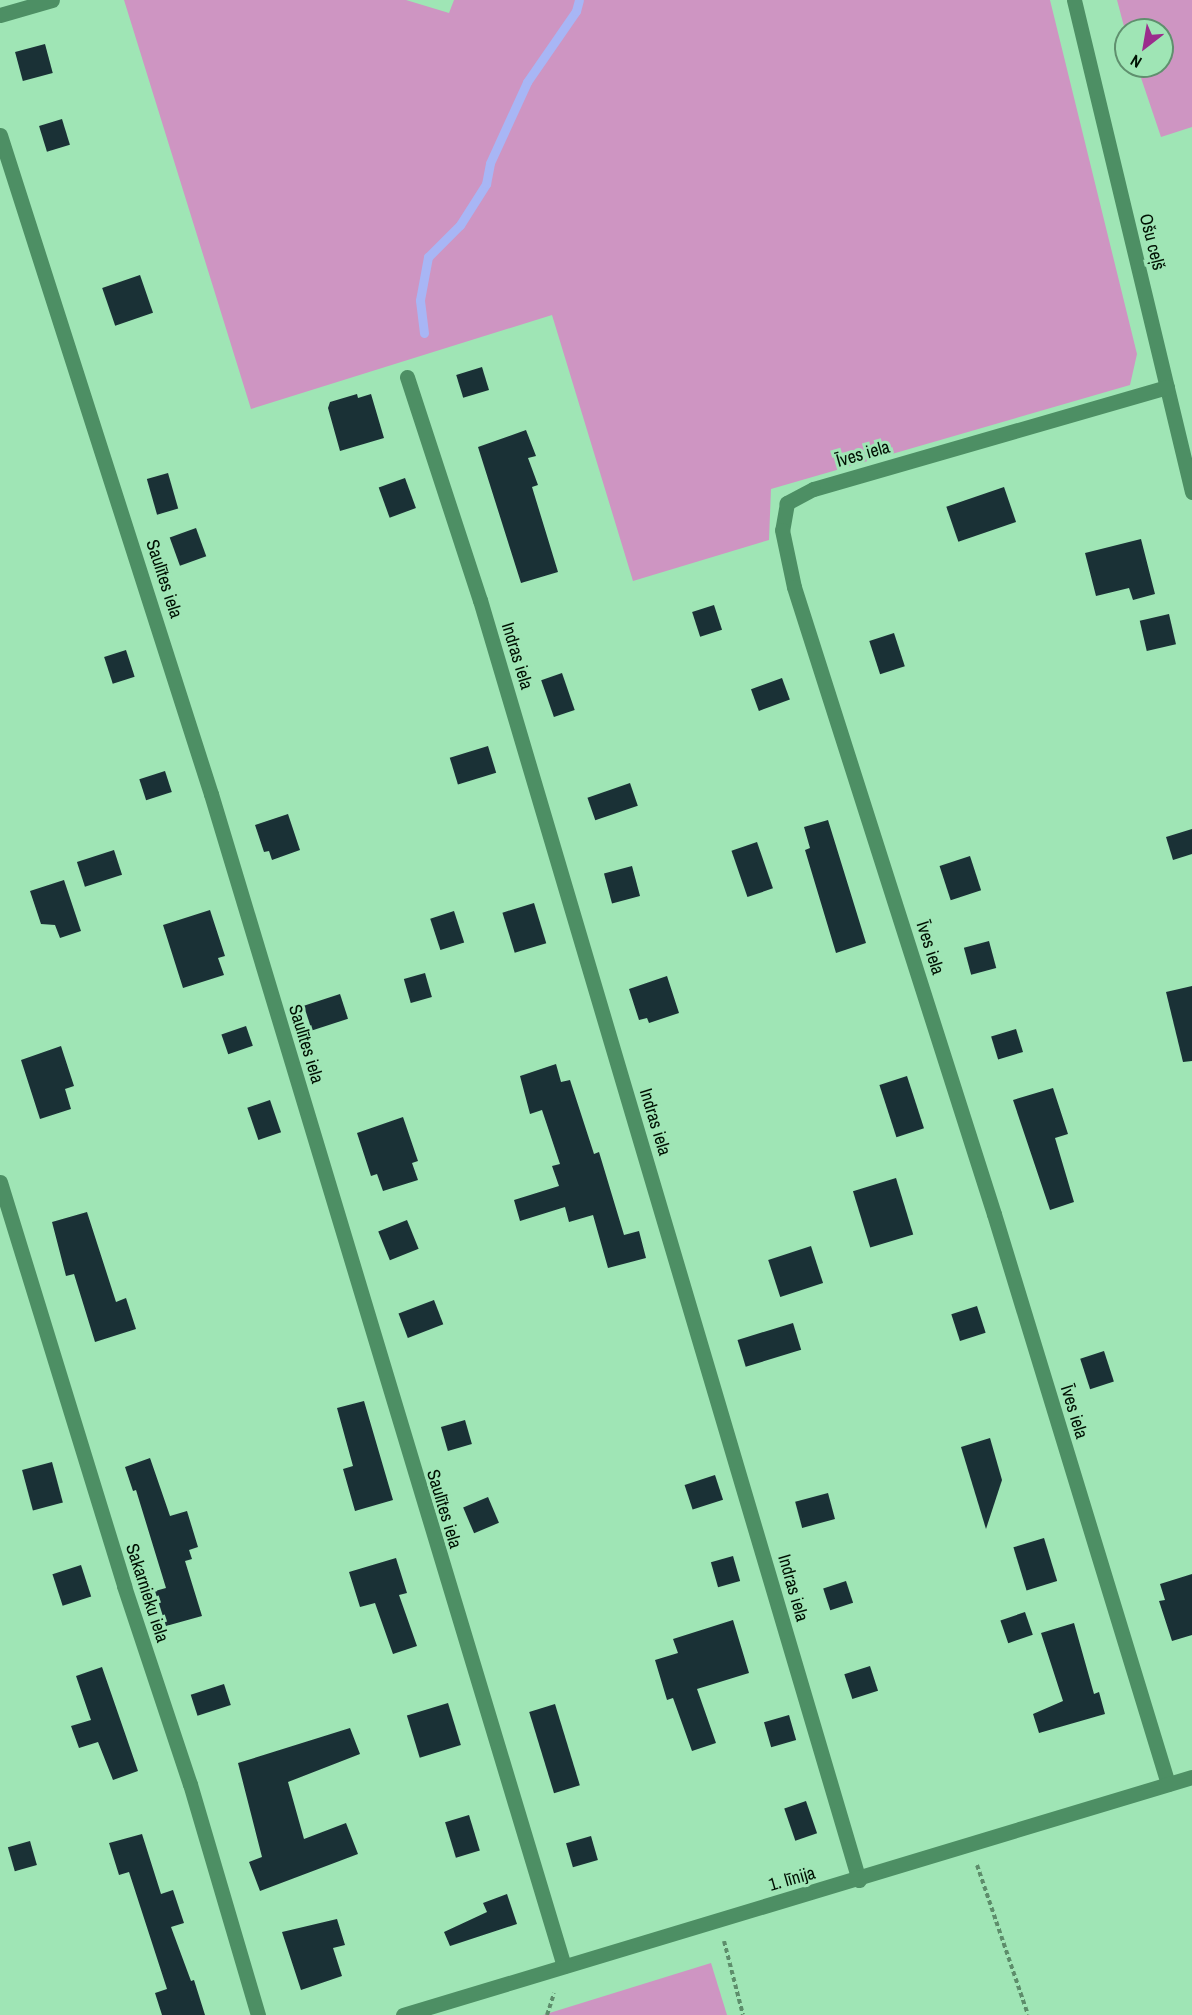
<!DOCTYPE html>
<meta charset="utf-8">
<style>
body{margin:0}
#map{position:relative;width:1192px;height:2015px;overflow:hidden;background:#9fe5b5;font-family:"Archivo Narrow",sans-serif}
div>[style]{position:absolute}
.green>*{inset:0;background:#ce95c2}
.stream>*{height:9px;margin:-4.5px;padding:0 4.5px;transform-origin:4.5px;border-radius:4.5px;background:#a8b6f5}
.building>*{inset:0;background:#1a3136;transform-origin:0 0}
.path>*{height:4px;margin-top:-2px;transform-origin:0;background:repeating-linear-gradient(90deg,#5d8d6b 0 4.5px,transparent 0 7.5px)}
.minor>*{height:15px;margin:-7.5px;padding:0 7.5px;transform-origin:7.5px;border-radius:7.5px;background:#4d8f64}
span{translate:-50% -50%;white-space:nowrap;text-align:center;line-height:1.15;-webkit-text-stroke:6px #9fe5b5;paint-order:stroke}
.street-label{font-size:18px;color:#001103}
.north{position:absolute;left:1114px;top:18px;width:60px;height:60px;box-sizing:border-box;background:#9fe5b5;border:2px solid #5f906e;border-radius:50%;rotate:211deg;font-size:16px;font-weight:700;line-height:24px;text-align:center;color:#001103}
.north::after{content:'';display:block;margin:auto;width:21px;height:27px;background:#9b2d8c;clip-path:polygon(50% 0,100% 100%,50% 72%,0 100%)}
</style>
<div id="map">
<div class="green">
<div style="clip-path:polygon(124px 0,406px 0,449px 13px,454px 0,1050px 0,1137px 354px,1130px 385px,771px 489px,769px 540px,633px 581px,552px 315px,251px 409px)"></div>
<div style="clip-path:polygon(1117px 0,1192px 0,1192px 127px,1161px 137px,1137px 66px,1162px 66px,1162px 30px,1126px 30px,1126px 34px)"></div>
<div style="clip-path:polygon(711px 1963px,727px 2015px,543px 2015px)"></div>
</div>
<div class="stream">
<div style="left:424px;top:333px;width:33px;rotate:-97deg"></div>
<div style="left:420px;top:300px;width:44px;rotate:-79.5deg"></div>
<div style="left:428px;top:257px;width:45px;rotate:-45deg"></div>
<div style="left:460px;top:225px;width:49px;rotate:-57.6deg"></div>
<div style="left:486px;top:184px;width:21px;rotate:-79deg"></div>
<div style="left:490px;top:163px;width:89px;rotate:-65.4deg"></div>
<div style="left:527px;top:82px;width:86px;rotate:-55.4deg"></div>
<div style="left:576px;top:11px;width:11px;rotate:-75deg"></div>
</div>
<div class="building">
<div style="left:45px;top:44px;width:30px;height:31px;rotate:75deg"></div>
<div style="left:62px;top:119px;width:27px;height:24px;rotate:73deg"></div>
<div style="left:140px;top:275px;width:40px;height:40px;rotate:71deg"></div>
<div style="left:482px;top:367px;width:24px;height:27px;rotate:73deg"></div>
<div style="clip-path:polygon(357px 394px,358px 398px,371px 394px,384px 438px,340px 451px,328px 408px,330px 402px)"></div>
<div style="clip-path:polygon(526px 430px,536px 456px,528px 458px,538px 485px,532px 487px,558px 572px,521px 583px,478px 447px)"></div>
<div style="left:168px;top:473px;width:37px;height:22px;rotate:74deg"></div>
<div style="left:405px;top:478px;width:32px;height:28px;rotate:70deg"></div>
<div style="left:1004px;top:487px;width:37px;height:61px;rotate:71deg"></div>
<div style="left:196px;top:528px;width:30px;height:28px;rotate:70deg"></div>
<div style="clip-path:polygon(1141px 539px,1155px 594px,1133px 600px,1129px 588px,1096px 596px,1085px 553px)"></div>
<div style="left:714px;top:605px;width:26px;height:23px;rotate:72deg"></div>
<div style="left:1169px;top:614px;width:31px;height:30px;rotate:77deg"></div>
<div style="left:894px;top:633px;width:35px;height:26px;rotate:72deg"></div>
<div style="left:126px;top:650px;width:28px;height:23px;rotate:72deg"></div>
<div style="left:562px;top:673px;width:39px;height:22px;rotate:71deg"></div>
<div style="left:782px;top:678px;width:23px;height:33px;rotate:70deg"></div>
<div style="left:488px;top:746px;width:28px;height:40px;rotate:73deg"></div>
<div style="left:165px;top:771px;width:22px;height:27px;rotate:72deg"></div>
<div style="left:630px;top:783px;width:24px;height:45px;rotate:71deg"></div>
<div style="clip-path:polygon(288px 814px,300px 850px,272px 860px,269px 851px,264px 852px,255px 825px)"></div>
<div style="clip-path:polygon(828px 820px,866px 943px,836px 953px,805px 850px,810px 848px,804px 827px)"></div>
<div style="clip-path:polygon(1192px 829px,1192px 854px,1173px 860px,1166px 837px)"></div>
<div style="left:757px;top:842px;width:49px;height:27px;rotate:71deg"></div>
<div style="left:114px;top:850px;width:26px;height:39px;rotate:72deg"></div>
<div style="left:970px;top:856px;width:36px;height:32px;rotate:72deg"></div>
<div style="left:632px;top:866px;width:31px;height:29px;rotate:75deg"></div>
<div style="clip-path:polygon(64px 880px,81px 931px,60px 938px,55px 925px,41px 924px,30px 891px)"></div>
<div style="left:534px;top:903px;width:42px;height:33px;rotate:73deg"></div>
<div style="clip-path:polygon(210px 910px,225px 956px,218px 958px,224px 975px,183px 988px,163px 925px)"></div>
<div style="left:454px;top:911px;width:33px;height:25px;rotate:72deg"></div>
<div style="left:989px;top:941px;width:28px;height:26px;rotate:75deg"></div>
<div style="left:425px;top:973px;width:25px;height:22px;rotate:74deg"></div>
<div style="clip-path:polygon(667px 976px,679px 1013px,649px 1023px,647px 1018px,639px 1020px,629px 989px)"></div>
<div style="clip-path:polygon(1192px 986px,1192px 1061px,1183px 1062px,1166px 992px)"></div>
<div style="left:340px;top:994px;width:26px;height:38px;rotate:72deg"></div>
<div style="left:246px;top:1026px;width:21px;height:26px;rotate:71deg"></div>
<div style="left:1016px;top:1029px;width:24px;height:26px;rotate:73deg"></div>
<div style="clip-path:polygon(61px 1046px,74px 1086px,65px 1089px,71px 1109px,40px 1119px,21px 1060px)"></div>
<div style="clip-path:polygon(556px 1064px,561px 1082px,570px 1080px,594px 1154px,599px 1152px,624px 1235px,639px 1231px,646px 1258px,608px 1268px,593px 1215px,569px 1222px,565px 1207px,520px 1221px,514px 1200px,559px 1186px,552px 1166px,560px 1164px,542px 1110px,530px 1114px,520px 1076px)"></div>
<div style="left:907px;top:1076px;width:55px;height:29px;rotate:72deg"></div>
<div style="clip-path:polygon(1053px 1088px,1068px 1134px,1055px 1138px,1074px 1202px,1050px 1210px,1013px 1100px)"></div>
<div style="left:270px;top:1100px;width:34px;height:24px;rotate:71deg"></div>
<div style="clip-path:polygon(403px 1117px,418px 1161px,412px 1163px,418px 1180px,383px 1191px,377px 1174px,371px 1176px,357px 1133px)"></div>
<div style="left:896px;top:1178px;width:59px;height:45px;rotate:73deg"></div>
<div style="clip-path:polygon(87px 1212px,116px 1302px,126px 1298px,136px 1329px,95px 1342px,74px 1274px,66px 1276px,52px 1222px)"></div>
<div style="left:407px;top:1220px;width:31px;height:31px;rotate:68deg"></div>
<div style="left:811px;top:1246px;width:39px;height:45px;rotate:72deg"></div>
<div style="left:434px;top:1300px;width:26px;height:38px;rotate:69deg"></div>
<div style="left:977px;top:1306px;width:28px;height:27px;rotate:72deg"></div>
<div style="left:793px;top:1323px;width:28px;height:58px;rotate:73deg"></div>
<div style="left:1104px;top:1351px;width:32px;height:25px;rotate:72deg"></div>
<div style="clip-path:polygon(364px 1401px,393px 1500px,355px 1511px,343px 1469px,353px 1466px,337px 1408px)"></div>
<div style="left:465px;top:1420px;width:25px;height:25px;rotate:74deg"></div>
<div style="clip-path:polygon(990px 1438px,1002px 1480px,986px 1529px,961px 1447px)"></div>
<div style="clip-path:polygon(150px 1458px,170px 1516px,187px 1511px,198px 1547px,189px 1550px,192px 1559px,185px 1561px,202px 1616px,166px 1626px,155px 1591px,166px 1588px,136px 1490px,133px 1491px,125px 1467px)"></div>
<div style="left:52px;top:1462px;width:42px;height:31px;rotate:75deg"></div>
<div style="left:715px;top:1475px;width:26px;height:32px;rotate:72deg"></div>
<div style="left:828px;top:1493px;width:27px;height:34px;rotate:75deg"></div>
<div style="left:488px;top:1497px;width:28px;height:27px;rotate:67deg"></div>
<div style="left:1044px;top:1538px;width:45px;height:32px;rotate:73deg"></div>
<div style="left:733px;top:1556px;width:26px;height:23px;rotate:74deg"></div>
<div style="clip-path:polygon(396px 1558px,407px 1593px,399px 1595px,417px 1646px,393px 1654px,375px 1603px,360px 1607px,349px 1572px)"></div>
<div style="left:81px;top:1565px;width:33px;height:30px;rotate:72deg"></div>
<div style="clip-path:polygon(1192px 1574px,1192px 1635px,1172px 1641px,1159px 1601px,1165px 1600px,1160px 1584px)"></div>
<div style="left:846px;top:1581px;width:23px;height:24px;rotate:72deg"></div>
<div style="left:1025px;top:1612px;width:24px;height:26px;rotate:71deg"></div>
<div style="clip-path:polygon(733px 1620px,749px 1673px,697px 1689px,716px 1743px,692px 1751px,673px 1698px,667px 1700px,655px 1660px,678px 1653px,673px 1639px)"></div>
<div style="clip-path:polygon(1074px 1623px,1094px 1694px,1099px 1692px,1105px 1714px,1039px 1733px,1033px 1714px,1063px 1701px,1041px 1633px)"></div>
<div style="left:870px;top:1666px;width:26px;height:27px;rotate:72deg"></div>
<div style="clip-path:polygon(102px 1667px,138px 1771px,113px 1780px,98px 1742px,79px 1748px,71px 1726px,91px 1720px,76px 1676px)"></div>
<div style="left:224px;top:1684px;width:22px;height:35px;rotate:72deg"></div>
<div style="left:448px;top:1703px;width:44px;height:43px;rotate:73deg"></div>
<div style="left:555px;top:1704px;width:85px;height:27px;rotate:73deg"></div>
<div style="left:789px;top:1715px;width:26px;height:26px;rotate:74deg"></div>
<div style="clip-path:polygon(350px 1728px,360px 1754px,288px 1782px,304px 1839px,346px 1823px,358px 1854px,260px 1891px,249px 1862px,262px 1857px,238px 1763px)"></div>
<div style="left:806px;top:1801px;width:34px;height:23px;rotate:71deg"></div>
<div style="left:469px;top:1815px;width:37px;height:25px;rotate:73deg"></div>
<div style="clip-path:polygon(142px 1834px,161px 1894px,173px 1890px,184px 1923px,171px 1927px,191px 1981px,194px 1980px,205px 2015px,162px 2015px,155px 1993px,167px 1989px,129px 1872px,119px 1875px,109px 1843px)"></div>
<div style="left:591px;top:1836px;width:25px;height:26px;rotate:74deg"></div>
<div style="left:30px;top:1841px;width:25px;height:23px;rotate:74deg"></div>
<div style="clip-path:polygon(507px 1894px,517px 1924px,450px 1946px,444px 1932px,487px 1912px,483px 1903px)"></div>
<div style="clip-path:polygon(337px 1919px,345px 1945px,333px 1948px,342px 1976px,301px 1990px,282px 1932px)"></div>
</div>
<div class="path">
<div style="left:977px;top:1865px;width:158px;rotate:71.2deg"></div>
<div style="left:724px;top:1941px;width:76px;rotate:75.6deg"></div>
<div style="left:547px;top:2015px;width:23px;rotate:-72deg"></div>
</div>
<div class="minor">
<div style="left:1074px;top:0;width:506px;rotate:76.51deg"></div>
<div style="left:0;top:15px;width:54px;rotate:-16.1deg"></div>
<div style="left:0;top:135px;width:692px;rotate:72.25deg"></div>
<div style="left:211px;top:794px;width:1224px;rotate:73.24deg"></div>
<div style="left:407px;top:377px;width:235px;rotate:71.9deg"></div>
<div style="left:480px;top:600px;width:1335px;rotate:73.51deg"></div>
<div style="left:1167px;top:387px;width:368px;rotate:163.9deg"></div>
<div style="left:813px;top:489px;width:30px;rotate:152deg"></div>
<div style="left:787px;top:503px;width:27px;rotate:100deg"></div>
<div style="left:782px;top:530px;width:58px;rotate:78.1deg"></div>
<div style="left:794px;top:587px;width:658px;rotate:72.31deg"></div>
<div style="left:994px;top:1214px;width:596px;rotate:73.02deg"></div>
<div style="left:0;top:1182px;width:423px;rotate:72.9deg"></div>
<div style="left:124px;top:1586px;width:209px;rotate:71.6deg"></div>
<div style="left:190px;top:1784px;width:241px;rotate:73.6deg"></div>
<div style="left:403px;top:2015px;width:824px;rotate:-16.79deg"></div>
</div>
<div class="street-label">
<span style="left:1152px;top:242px;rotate:76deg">Ošu ceļš</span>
<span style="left:863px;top:454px;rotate:-16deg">Īves iela</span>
<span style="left:164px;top:579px;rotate:72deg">Saulītes iela</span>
<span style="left:517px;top:656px;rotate:73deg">Indras iela</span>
<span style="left:930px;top:948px;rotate:72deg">Īves iela</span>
<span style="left:306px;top:1044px;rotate:73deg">Saulītes iela</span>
<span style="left:655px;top:1122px;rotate:73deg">Indras iela</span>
<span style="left:1074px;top:1412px;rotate:73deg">Īves iela</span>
<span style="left:444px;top:1509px;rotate:73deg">Saulītes iela</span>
<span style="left:793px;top:1588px;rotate:74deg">Indras iela</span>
<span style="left:147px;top:1593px;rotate:72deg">Sakarnieku iela</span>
<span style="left:792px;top:1879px;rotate:-16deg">1. līnija</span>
</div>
<div class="north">N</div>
</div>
